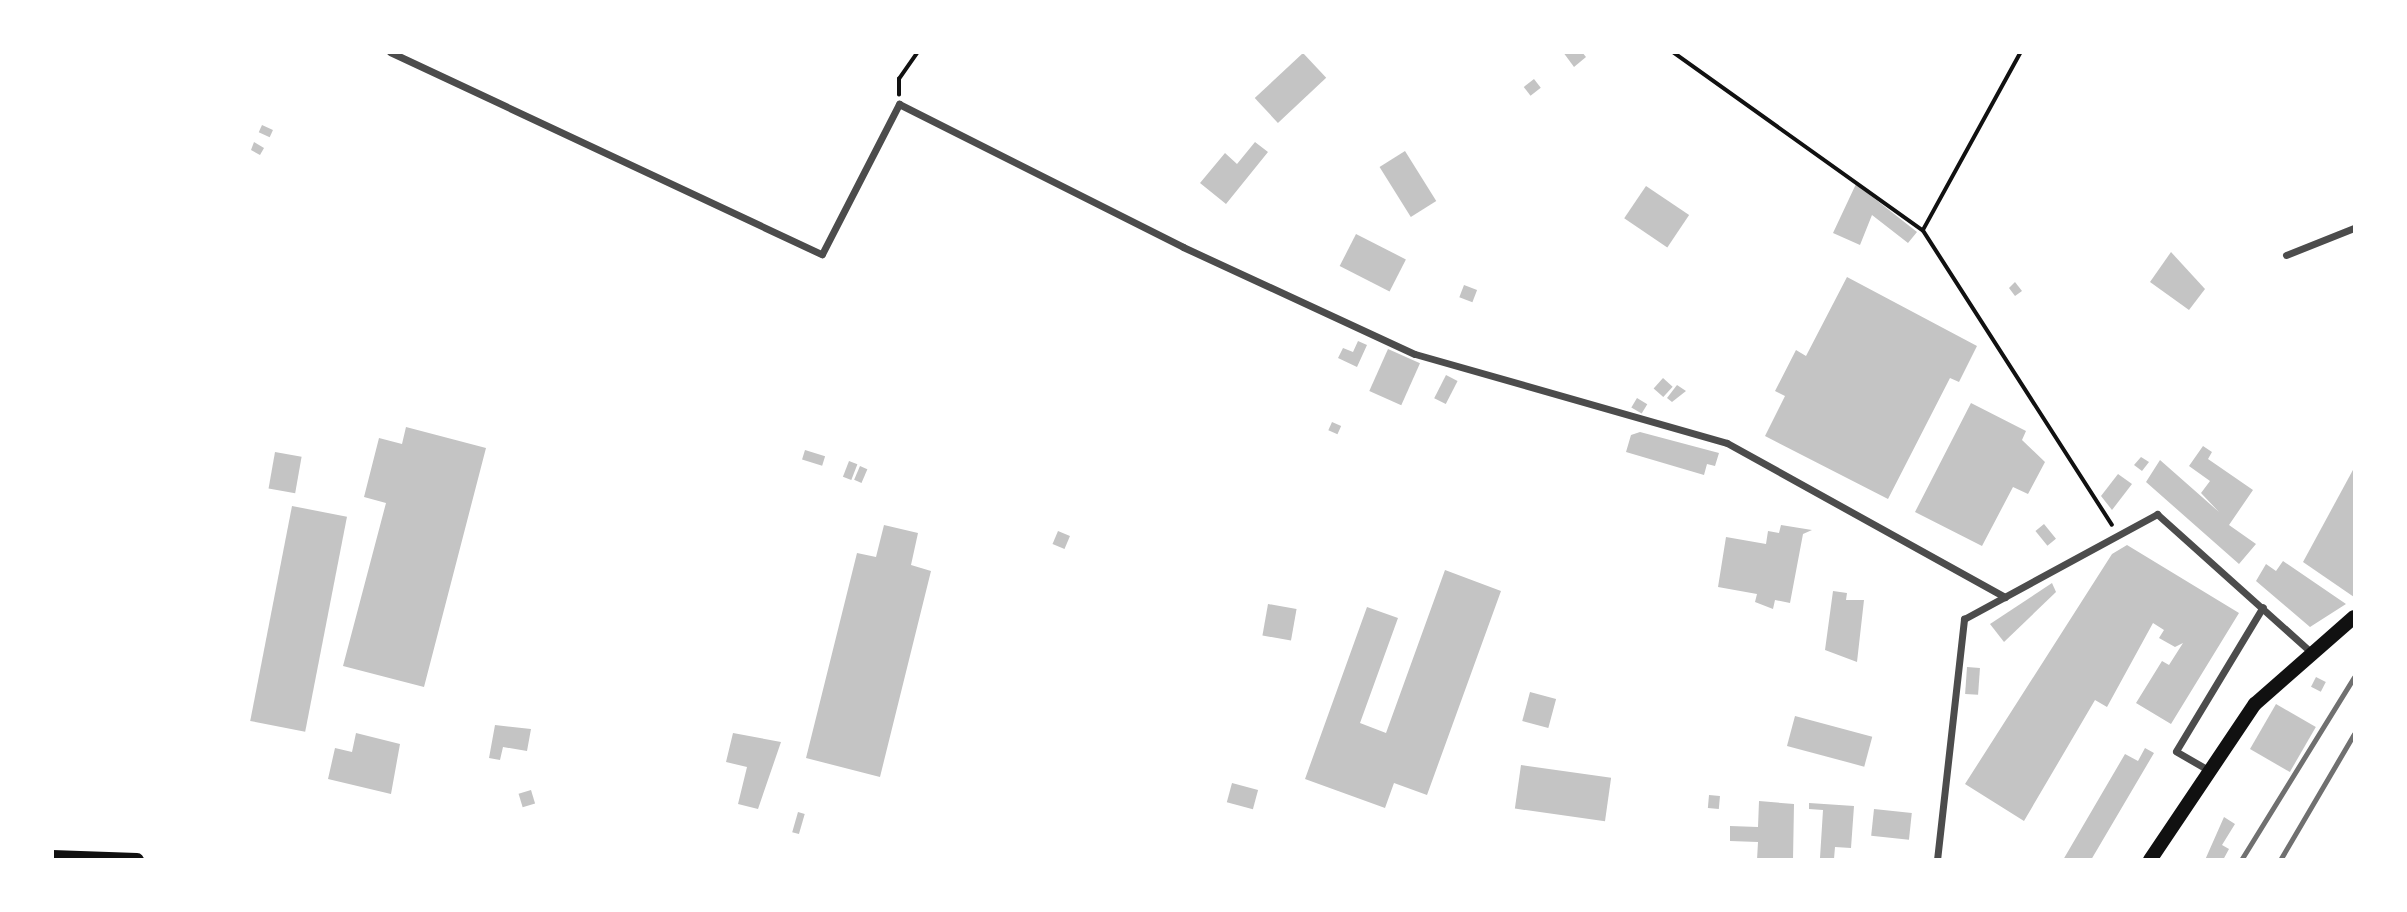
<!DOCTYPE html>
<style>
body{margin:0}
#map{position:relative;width:2407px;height:912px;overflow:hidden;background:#fff;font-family:"PT Sans",sans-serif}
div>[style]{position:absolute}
.building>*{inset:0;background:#c4c4c4;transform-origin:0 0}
.path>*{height:3.5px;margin:-1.75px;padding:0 1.75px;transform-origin:1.75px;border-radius:1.75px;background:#111}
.minor>*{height:7px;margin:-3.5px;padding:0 3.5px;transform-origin:3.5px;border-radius:3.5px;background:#4c4c4c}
.secondary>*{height:14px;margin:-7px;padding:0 7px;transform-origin:7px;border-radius:7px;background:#111}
.rail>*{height:5px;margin:-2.5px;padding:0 2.5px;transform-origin:2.5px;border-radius:2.5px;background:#707070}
span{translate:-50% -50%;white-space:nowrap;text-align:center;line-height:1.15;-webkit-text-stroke:7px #fff;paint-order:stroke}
.frame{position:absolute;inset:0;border:54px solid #fff;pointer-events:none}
</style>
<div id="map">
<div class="building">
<div style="clip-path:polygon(1563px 52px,1582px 52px,1586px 57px,1574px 67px)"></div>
<div style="left:1303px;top:53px;width:34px;height:66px;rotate:47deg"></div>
<div style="left:1534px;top:79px;width:11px;height:13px;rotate:52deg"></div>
<div style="left:262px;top:125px;width:12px;height:8px;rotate:24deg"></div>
<div style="clip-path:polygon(254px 142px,264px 148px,260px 155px,251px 150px)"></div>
<div style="clip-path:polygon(1255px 142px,1268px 152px,1226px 204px,1200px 183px,1225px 153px,1237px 164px)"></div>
<div style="left:1405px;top:151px;width:59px;height:30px;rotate:58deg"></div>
<div style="clip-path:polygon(1856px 184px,1917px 232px,1908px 243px,1872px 215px,1860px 245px,1833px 233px)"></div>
<div style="left:1646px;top:186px;width:52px;height:39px;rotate:34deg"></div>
<div style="left:1356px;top:234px;width:56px;height:36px;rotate:27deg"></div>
<div style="clip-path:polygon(2171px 252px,2205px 289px,2189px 310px,2150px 282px)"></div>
<div style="clip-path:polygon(1847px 277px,1977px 346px,1959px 382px,1950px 378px,1888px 499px,1765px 436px,1785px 396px,1775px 391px,1796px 350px,1806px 356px)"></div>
<div style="clip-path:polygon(2015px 282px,2022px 291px,2015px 296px,2009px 288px)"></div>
<div style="left:1464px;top:285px;width:14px;height:13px;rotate:21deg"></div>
<div style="clip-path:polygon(1358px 341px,1367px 345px,1357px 367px,1338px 358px,1343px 348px,1353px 352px)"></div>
<div style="left:1388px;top:349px;width:35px;height:46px;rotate:24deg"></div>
<div style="left:1446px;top:375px;width:13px;height:26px;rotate:27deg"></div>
<div style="left:1663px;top:378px;width:13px;height:14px;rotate:42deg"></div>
<div style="clip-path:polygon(1677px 385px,1686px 391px,1672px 402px,1667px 398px)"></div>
<div style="left:1637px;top:398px;width:12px;height:11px;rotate:31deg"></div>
<div style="clip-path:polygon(1971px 403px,2026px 431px,2022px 440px,2045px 462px,2028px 494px,2013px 487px,1982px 546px,1915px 512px)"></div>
<div style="left:1332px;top:422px;width:10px;height:9px;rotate:24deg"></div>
<div style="clip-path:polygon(406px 427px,486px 448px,424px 687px,343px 666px,386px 503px,364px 497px,379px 438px,402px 444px)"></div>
<div style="clip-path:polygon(1640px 432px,1719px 453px,1715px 466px,1707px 464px,1704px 475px,1626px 452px,1631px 435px)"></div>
<div style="clip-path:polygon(2203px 446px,2212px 452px,2208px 459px,2253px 490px,2229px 525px,2256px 544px,2239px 564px,2146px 482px,2160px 460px,2219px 512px,2201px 493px,2210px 481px,2189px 466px)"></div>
<div style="left:805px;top:450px;width:21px;height:10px;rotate:17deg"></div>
<div style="left:275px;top:452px;width:27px;height:37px;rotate:10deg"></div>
<div style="clip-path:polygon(2141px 457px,2149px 462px,2142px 471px,2134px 465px)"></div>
<div style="left:849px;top:461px;width:9px;height:17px;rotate:21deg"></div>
<div style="left:860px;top:466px;width:8px;height:15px;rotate:23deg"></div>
<div style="clip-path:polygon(2354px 468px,2354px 597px,2303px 562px)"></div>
<div style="clip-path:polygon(2118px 474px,2132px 484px,2112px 510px,2101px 496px)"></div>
<div style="left:292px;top:506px;width:56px;height:219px;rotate:11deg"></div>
<div style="left:2044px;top:524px;width:19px;height:11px;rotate:51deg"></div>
<div style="clip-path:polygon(884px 525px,918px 533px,911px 565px,931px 571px,880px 777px,806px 758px,857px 553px,876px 557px)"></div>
<div style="clip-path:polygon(1781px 525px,1812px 530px,1803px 534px,1790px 603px,1775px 600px,1773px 609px,1755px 602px,1757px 594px,1718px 587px,1726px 537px,1766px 544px,1768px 531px,1779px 533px)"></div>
<div style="left:1058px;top:531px;width:13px;height:14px;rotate:23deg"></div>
<div style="clip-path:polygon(2127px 545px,2239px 613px,2171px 724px,2136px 703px,2162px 661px,2169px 665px,2183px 643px,2175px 647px,2159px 638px,2164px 630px,2153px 623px,2107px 707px,2095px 700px,2024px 821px,1965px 784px,2112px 554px)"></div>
<div style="clip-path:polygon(2283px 561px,2346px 604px,2310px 627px,2256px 581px,2266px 564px,2276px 571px)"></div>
<div style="clip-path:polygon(1445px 570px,1501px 591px,1427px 795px,1394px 783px,1385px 808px,1305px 779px,1367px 607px,1398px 618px,1360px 723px,1386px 733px)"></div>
<div style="clip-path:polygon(2052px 583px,2056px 592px,2004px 642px,1990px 624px)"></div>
<div style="clip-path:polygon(1833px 591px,1847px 593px,1846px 600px,1864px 600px,1857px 662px,1825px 650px)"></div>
<div style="left:1268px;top:604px;width:29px;height:32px;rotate:10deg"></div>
<div style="left:1967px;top:667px;width:13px;height:27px;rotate:4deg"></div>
<div style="left:2316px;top:677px;width:11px;height:11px;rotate:27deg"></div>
<div style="left:1530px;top:692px;width:27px;height:30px;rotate:15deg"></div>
<div style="left:2276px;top:704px;width:46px;height:52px;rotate:30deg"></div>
<div style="left:1795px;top:716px;width:80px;height:31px;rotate:15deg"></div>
<div style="clip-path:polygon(495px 725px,531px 729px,527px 751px,503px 747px,500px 760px,489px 758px)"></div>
<div style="clip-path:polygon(356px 733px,400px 744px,391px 794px,328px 779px,335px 748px,352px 752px)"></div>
<div style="clip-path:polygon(733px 733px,781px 742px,758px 809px,738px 804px,747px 767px,726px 762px)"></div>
<div style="clip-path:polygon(2145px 748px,2154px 753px,2091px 860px,2063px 860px,2125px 754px,2138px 761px)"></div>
<div style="left:1521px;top:765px;width:91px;height:44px;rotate:8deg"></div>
<div style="left:1232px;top:783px;width:27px;height:20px;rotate:15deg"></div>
<div style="left:531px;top:790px;width:14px;height:13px;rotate:73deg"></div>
<div style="left:1709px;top:795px;width:11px;height:13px;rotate:5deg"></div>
<div style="clip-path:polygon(1759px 801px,1794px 804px,1793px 860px,1757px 860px,1758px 842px,1730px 841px,1730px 826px,1758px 827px)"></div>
<div style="clip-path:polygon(1809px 803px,1854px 806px,1851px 848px,1835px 847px,1834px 859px,1820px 858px,1823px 810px,1809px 809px)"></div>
<div style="left:1874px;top:809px;width:38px;height:27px;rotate:6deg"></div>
<div style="left:798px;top:812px;width:7px;height:21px;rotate:16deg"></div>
<div style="clip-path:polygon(2224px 817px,2235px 824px,2222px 845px,2229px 849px,2223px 860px,2205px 860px)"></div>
</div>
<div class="path">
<div style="left:1673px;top:52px;width:307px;rotate:35.5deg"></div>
<div style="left:1923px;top:230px;width:350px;rotate:57.3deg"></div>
<div style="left:899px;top:95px;width:16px;rotate:-90deg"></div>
<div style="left:899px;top:79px;width:33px;rotate:-55deg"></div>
<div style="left:1923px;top:230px;width:203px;rotate:-61.2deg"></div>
</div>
<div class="minor">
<div style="left:390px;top:52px;width:477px;rotate:25.1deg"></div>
<div style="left:822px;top:254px;width:169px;rotate:-62.8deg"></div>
<div style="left:899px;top:104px;width:318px;rotate:26.7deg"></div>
<div style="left:1183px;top:247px;width:255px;rotate:24.8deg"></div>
<div style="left:1415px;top:354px;width:324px;rotate:15.9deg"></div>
<div style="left:1727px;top:443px;width:318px;rotate:29deg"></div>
<div style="left:2286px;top:255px;width:73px;rotate:-21.7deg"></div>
<div style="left:2210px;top:771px;width:39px;rotate:-150deg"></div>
<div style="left:2176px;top:751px;width:168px;rotate:-58.9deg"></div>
<div style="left:1937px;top:860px;width:243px;rotate:-83.6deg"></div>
<div style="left:1964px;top:619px;width:220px;rotate:-28.5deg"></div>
<div style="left:2157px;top:514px;width:207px;rotate:41.9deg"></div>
</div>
<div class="secondary">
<div style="left:52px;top:857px;width:85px;rotate:2deg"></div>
<div style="left:2150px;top:860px;width:188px;rotate:-56.1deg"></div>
<div style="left:2255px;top:704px;width:132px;rotate:-41.3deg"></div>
</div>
<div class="rail">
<div style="left:2241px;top:860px;width:215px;rotate:-58.3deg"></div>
<div style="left:2280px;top:860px;width:146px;rotate:-59.6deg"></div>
</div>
<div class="frame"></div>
</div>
